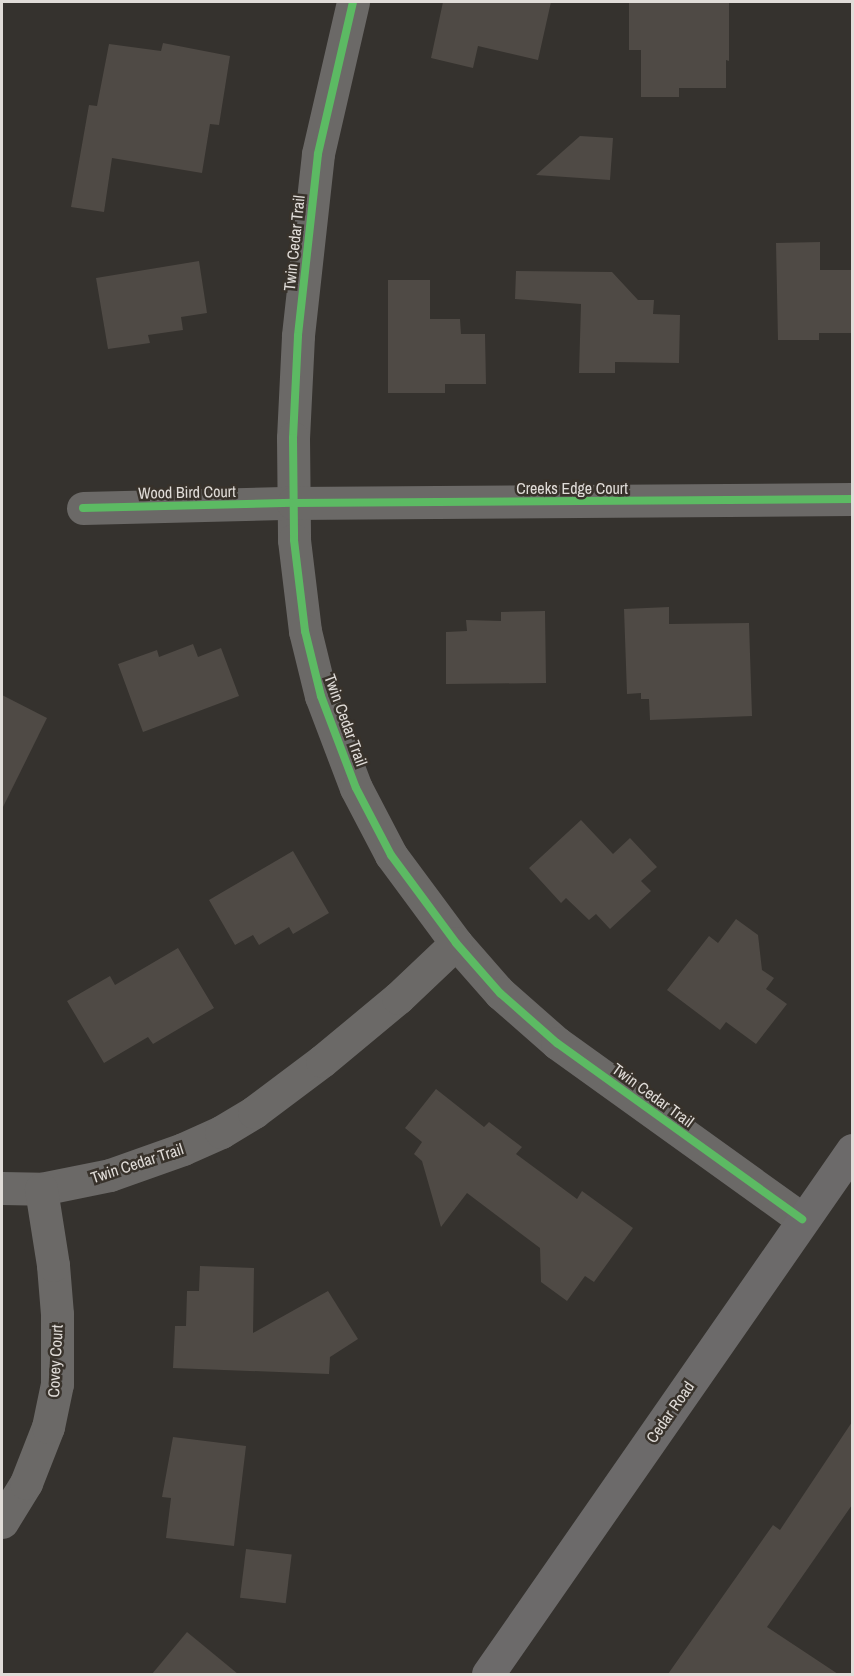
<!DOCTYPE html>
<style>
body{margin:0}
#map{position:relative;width:854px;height:1676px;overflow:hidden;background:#35322e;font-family:"Archivo Narrow",sans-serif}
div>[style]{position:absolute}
.building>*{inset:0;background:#4f4a45;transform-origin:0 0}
.street>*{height:33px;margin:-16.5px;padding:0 16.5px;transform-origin:16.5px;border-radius:16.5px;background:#6b6967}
.secondary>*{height:33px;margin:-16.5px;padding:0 16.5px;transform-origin:16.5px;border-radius:16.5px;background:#6c6a6a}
.cycleway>*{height:8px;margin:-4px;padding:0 4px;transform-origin:4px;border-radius:4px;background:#5cba63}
span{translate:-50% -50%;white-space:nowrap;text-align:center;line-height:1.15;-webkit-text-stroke:5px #38322b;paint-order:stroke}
.street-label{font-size:16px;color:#e0dcd8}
.frame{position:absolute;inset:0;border:3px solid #e0dcd8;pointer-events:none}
</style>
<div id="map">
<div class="building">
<div style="clip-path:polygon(443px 2px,551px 2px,538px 60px,478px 46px,473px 68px,431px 58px)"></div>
<div style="clip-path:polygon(629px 2px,729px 2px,729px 61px,726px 60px,726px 88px,679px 88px,679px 97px,641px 97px,641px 50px,629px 50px)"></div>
<div style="clip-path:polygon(163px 43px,230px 56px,219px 125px,210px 124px,202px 173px,112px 158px,104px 212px,71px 207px,89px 105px,97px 106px,109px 44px,161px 51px)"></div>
<div style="clip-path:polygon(580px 136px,613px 138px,610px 180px,536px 175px)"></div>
<div style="clip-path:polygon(820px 242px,820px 270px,852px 270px,852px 333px,819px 333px,819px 340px,778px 340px,776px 243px)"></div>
<div style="clip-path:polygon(199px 261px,207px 313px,181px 317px,183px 330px,148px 335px,150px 343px,108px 349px,96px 278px)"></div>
<div style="clip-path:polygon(516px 271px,612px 272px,638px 300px,654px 300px,653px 314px,680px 315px,679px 363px,615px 362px,615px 373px,579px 373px,581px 304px,515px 299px)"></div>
<div style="clip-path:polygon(388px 280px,430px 280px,430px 319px,460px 319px,461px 334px,485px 334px,486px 384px,445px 384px,445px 393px,388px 393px)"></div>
<div style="clip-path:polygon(669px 607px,669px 624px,749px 623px,752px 716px,650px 720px,649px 699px,641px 699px,641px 693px,627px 694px,624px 609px)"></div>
<div style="clip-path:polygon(545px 611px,546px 683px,446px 684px,446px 632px,467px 631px,466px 620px,501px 621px,501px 612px)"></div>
<div style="clip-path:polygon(193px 644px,198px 657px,221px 648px,239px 696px,143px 732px,118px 664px,157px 650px,159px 657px)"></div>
<div style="clip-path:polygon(2px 695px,47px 718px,2px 809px)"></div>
<div style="clip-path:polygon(581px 820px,613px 854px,630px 838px,657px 867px,641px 881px,651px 891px,610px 929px,596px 914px,589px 920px,566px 898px,561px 903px,529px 868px)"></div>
<div style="clip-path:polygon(293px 851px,329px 913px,293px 934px,289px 927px,259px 945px,253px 935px,235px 945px,209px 900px)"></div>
<div style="clip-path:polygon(736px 919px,758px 935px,762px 970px,774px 978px,766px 989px,787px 1004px,756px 1044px,726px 1022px,720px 1030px,667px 990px,709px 936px,718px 943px)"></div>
<div style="clip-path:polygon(178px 948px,214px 1008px,153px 1044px,148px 1037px,104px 1063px,67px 1001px,110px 976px,115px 985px)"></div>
<div style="clip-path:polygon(436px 1089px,484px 1127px,489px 1122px,522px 1147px,516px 1154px,577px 1199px,582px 1191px,633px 1228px,594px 1282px,585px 1276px,567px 1301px,541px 1282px,540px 1248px,467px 1193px,441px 1227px,422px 1161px,414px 1154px,422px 1142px,405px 1128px)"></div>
<div style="clip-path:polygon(200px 1266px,254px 1268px,253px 1333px,328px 1291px,358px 1339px,330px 1357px,329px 1374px,173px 1368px,175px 1326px,186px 1326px,187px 1291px,199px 1291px)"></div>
<div style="clip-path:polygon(852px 1422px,852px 1505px,767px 1627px,838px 1674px,668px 1674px,773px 1525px,780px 1530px)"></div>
<div style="clip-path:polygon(173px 1437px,246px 1446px,234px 1546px,166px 1538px,171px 1498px,162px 1497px)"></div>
<div style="left:246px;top:1549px;width:46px;height:49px;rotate:7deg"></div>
<div style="clip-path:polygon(187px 1632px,238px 1674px,152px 1674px)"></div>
</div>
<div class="street">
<div style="left:353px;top:2px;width:156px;rotate:103deg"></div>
<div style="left:318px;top:154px;width:183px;rotate:96.3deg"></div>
<div style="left:298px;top:336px;width:102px;rotate:92.8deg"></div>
<div style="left:293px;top:438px;width:102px;rotate:89.4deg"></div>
<div style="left:294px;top:540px;width:92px;rotate:83.1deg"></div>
<div style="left:305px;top:631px;width:67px;rotate:76.2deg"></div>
<div style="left:321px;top:696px;width:98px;rotate:69.2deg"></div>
<div style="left:356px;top:788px;width:76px;rotate:62.4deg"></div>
<div style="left:391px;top:855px;width:109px;rotate:53.5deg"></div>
<div style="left:456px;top:943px;width:67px;rotate:48.7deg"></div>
<div style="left:500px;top:993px;width:76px;rotate:41.3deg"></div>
<div style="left:557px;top:1043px;width:302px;rotate:35.7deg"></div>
<div style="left:83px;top:508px;width:210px;rotate:-1.4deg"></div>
<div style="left:293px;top:503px;width:559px;rotate:-0.41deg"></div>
<div style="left:2px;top:1188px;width:39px;rotate:1deg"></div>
<div style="left:41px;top:1189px;width:70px;rotate:-11.5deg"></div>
<div style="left:110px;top:1175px;width:77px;rotate:-19.6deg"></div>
<div style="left:183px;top:1149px;width:42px;rotate:-24.1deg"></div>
<div style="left:221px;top:1132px;width:39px;rotate:-31deg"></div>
<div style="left:254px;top:1112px;width:85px;rotate:-36.9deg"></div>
<div style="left:322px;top:1061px;width:99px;rotate:-39.7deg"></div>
<div style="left:398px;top:998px;width:80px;rotate:-43.5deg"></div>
<div style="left:2px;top:1522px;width:46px;rotate:-58.4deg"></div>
<div style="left:26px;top:1483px;width:60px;rotate:-68.6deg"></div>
<div style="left:48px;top:1427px;width:44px;rotate:-78.2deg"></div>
<div style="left:57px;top:1384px;width:70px;rotate:-90deg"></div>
<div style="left:57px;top:1314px;width:49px;rotate:-94.7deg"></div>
<div style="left:53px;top:1265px;width:77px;rotate:-99deg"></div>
</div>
<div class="secondary">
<div style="left:488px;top:1674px;width:638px;rotate:-55.21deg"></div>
</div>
<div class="cycleway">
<div style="left:353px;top:2px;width:156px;rotate:103deg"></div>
<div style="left:318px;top:154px;width:183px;rotate:96.3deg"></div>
<div style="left:298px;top:336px;width:102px;rotate:92.8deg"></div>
<div style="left:293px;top:438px;width:102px;rotate:89.4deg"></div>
<div style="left:294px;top:540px;width:92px;rotate:83.1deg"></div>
<div style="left:305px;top:631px;width:67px;rotate:76.2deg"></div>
<div style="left:321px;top:696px;width:98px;rotate:69.2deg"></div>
<div style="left:356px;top:788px;width:76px;rotate:62.4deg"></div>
<div style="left:391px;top:855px;width:109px;rotate:53.5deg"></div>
<div style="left:456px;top:943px;width:67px;rotate:48.7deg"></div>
<div style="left:500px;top:993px;width:76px;rotate:41.3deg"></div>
<div style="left:557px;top:1043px;width:302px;rotate:35.7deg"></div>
<div style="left:83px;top:508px;width:210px;rotate:-1.4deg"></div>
<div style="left:293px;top:503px;width:559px;rotate:-0.41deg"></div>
</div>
<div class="street-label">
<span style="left:294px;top:243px;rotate:-84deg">Twin Cedar Trail</span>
<span style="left:572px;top:488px">Creeks Edge Court</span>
<span style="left:187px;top:492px;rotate:-1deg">Wood Bird Court</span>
<span style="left:346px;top:720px;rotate:70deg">Twin Cedar Trail</span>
<span style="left:653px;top:1095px;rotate:36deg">Twin Cedar Trail</span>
<span style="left:137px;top:1163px;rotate:-18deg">Twin Cedar Trail</span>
<span style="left:55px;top:1361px;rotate:-87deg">Covey Court</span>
<span style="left:670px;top:1412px;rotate:-55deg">Cedar Road</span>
</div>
<div class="frame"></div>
</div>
